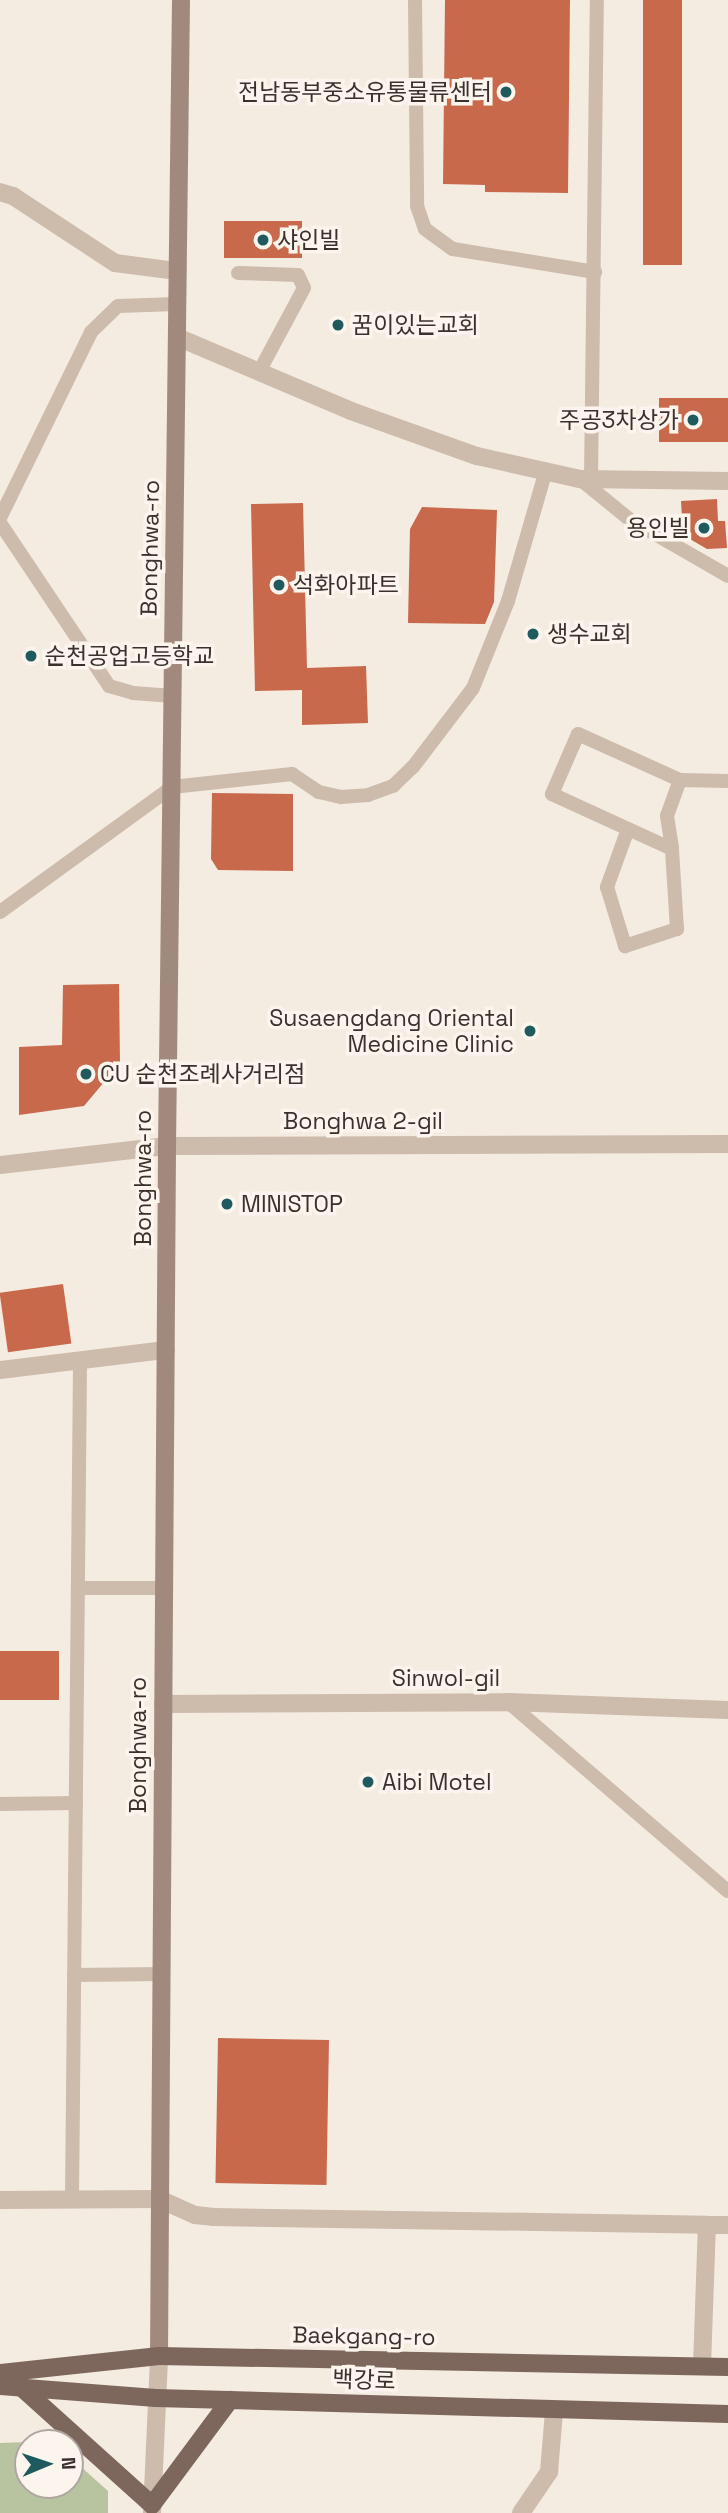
<!DOCTYPE html>
<meta charset="utf-8">
<style>
body{margin:0}
#map{position:relative;width:728px;height:2513px;overflow:hidden;background:#f4ebe1;font-family:"Space Grotesk","Noto Sans KR",sans-serif}
div>[style]{position:absolute}
.green>*{inset:0;background:#b8c4a0}
.building>*{inset:0;background:#c8694b;transform-origin:0 0}
.service>*{height:14px;margin:-7px;padding:0 7px;transform-origin:7px;border-radius:7px;background:#cdbbac}
.minor>*{height:18px;margin:-9px;padding:0 9px;transform-origin:9px;border-radius:9px;background:#cdbbac}
.tertiary>*{height:18px;margin:-9px;padding:0 9px;transform-origin:9px;border-radius:9px;background:#cdbbac}
.secondary>*{height:18px;margin:-9px;padding:0 9px;transform-origin:9px;border-radius:9px;background:#a18a7d}
.primary>*{height:18px;margin:-9px;padding:0 9px;transform-origin:9px;border-radius:9px;background:#7d675c}
.dots>*{width:19px;height:19px;translate:-50% -50%;box-sizing:border-box;border:4px solid #fbf5ee;border-radius:50%}
span{translate:-50% -50%;white-space:nowrap;text-align:center;line-height:1.15;-webkit-text-stroke:7px #fbf5ee;paint-order:stroke}
.poi-label{font-size:23px;color:#3b302b}
.right{translate:-100% -50%;text-align:right}
.left{translate:0 -50%;text-align:left}
.street-label{font-size:23px;color:#3b302b}
.north{position:absolute;left:14px;top:2429px;width:70px;height:70px;box-sizing:border-box;background:#fbf5ee;border:2px solid #aea6a0;border-radius:50%;rotate:88deg;font-size:19px;font-weight:700;line-height:28px;text-align:center;color:#3b302b}
.north::after{content:'';display:block;margin:auto;width:24px;height:32px;background:#1f5a5e;clip-path:polygon(50% 0,100% 100%,50% 72%,0 100%)}
</style>
<div id="map">
<div class="green">
<div style="clip-path:polygon(53px 2441px,55px 2443px,28px 2443px,28px 2485px,70px 2485px,70px 2457px,108px 2491px,108px 2513px,0 2513px,0 2443px)"></div>
</div>
<div class="building">
<div style="clip-path:polygon(445px 0,570px 0,568px 193px,485px 192px,485px 185px,443px 184px)"></div>
<div style="left:643px;top:0;width:39px;height:265px"></div>
<div style="left:224px;top:221px;width:78px;height:37px"></div>
<div style="left:659px;top:398px;width:69px;height:44px"></div>
<div style="clip-path:polygon(717px 499px,718px 521px,725px 521px,727px 548px,707px 549px,683px 535px,681px 501px)"></div>
<div style="clip-path:polygon(303px 503px,307px 668px,366px 666px,368px 723px,302px 725px,302px 690px,255px 691px,251px 504px)"></div>
<div style="clip-path:polygon(422px 507px,497px 510px,494px 602px,485px 624px,408px 623px,410px 529px)"></div>
<div style="clip-path:polygon(212px 793px,293px 794px,293px 871px,218px 870px,211px 859px)"></div>
<div style="clip-path:polygon(119px 984px,120px 1063px,84px 1106px,19px 1115px,19px 1047px,62px 1045px,63px 985px)"></div>
<div style="left:63px;top:1284px;width:60px;height:64px;rotate:82deg"></div>
<div style="left:0;top:1651px;width:59px;height:49px"></div>
<div style="left:218px;top:2038px;width:111px;height:145px;rotate:1deg"></div>
</div>
<div class="service">
<div style="left:415px;top:0;width:206px;rotate:89.4deg"></div>
<div style="left:417px;top:206px;width:24px;rotate:71deg"></div>
<div style="left:425px;top:229px;width:34px;rotate:36deg"></div>
<div style="left:453px;top:249px;width:144px;rotate:9.2deg"></div>
<div style="left:238px;top:273px;width:60px;rotate:1.9deg"></div>
<div style="left:298px;top:275px;width:14px;rotate:65deg"></div>
<div style="left:304px;top:288px;width:95px;rotate:118.2deg"></div>
<div style="left:580px;top:479px;width:63px;rotate:39.2deg"></div>
<div style="left:629px;top:519px;width:114px;rotate:29.9deg"></div>
<div style="left:591px;top:479px;width:479px;rotate:-89.3deg"></div>
<div style="left:0;top:518px;width:207px;rotate:-63.9deg"></div>
<div style="left:91px;top:332px;width:37px;rotate:-44deg"></div>
<div style="left:118px;top:306px;width:59px;rotate:-1.9deg"></div>
<div style="left:0;top:523px;width:196px;rotate:56.2deg"></div>
<div style="left:109px;top:686px;width:25px;rotate:16deg"></div>
<div style="left:133px;top:693px;width:40px;rotate:4.3deg"></div>
<div style="left:680px;top:780px;width:38px;rotate:110deg"></div>
<div style="left:667px;top:816px;width:33px;rotate:81deg"></div>
<div style="left:672px;top:849px;width:132px;rotate:-155.4deg"></div>
<div style="left:552px;top:794px;width:65px;rotate:-66.6deg"></div>
<div style="left:578px;top:734px;width:112px;rotate:24.3deg"></div>
<div style="left:680px;top:780px;width:48px;rotate:1.2deg"></div>
<div style="left:628px;top:829px;width:62px;rotate:109.9deg"></div>
<div style="left:607px;top:887px;width:62px;rotate:73deg"></div>
<div style="left:625px;top:946px;width:55px;rotate:-18.1deg"></div>
<div style="left:677px;top:929px;width:80px;rotate:-93.6deg"></div>
<div style="left:0;top:912px;width:213px;rotate:-36deg"></div>
<div style="left:172px;top:787px;width:121px;rotate:-6.2deg"></div>
<div style="left:292px;top:774px;width:32px;rotate:34deg"></div>
<div style="left:319px;top:792px;width:23px;rotate:13deg"></div>
<div style="left:341px;top:797px;width:27px;rotate:-4deg"></div>
<div style="left:368px;top:795px;width:27px;rotate:-20deg"></div>
<div style="left:393px;top:786px;width:28px;rotate:-44deg"></div>
<div style="left:413px;top:767px;width:99px;rotate:-52.8deg"></div>
<div style="left:473px;top:688px;width:94px;rotate:-68.1deg"></div>
<div style="left:508px;top:601px;width:136px;rotate:-73.8deg"></div>
<div style="left:78px;top:1588px;width:86px"></div>
<div style="left:508px;top:1702px;width:290px;rotate:40.7deg"></div>
<div style="left:0;top:1804px;width:76px;rotate:-0.8deg"></div>
<div style="left:74px;top:1975px;width:87px;rotate:-0.7deg"></div>
<div style="left:72px;top:2200px;width:840px;rotate:-89.45deg"></div>
</div>
<div class="minor">
<div style="left:0;top:192px;width:14px;rotate:17deg"></div>
<div style="left:13px;top:196px;width:122px;rotate:33.3deg"></div>
<div style="left:115px;top:263px;width:63px;rotate:7.4deg"></div>
<div style="left:177px;top:337px;width:189px;rotate:23deg"></div>
<div style="left:351px;top:411px;width:134px;rotate:19.7deg"></div>
<div style="left:477px;top:456px;width:106px;rotate:12.6deg"></div>
<div style="left:580px;top:479px;width:148px;rotate:0.8deg"></div>
<div style="left:0;top:1370px;width:167px;rotate:-6.9deg"></div>
<div style="left:163px;top:1704px;width:345px;rotate:-0.3deg"></div>
<div style="left:508px;top:1702px;width:220px;rotate:2.1deg"></div>
<div style="left:0;top:2200px;width:159px;rotate:-0.4deg"></div>
<div style="left:159px;top:2199px;width:39px;rotate:24deg"></div>
<div style="left:195px;top:2215px;width:19px;rotate:6deg"></div>
<div style="left:214px;top:2217px;width:493px;rotate:0.9deg"></div>
<div style="left:702px;top:2366px;width:141px;rotate:-88deg"></div>
<div style="left:707px;top:2225px;width:21px"></div>
<div style="left:521px;top:2513px;width:50px;rotate:-55.7deg"></div>
<div style="left:549px;top:2472px;width:61px;rotate:-85.3deg"></div>
</div>
<div class="tertiary">
<div style="left:0;top:1165px;width:168px;rotate:-6.5deg"></div>
<div style="left:167px;top:1146px;width:561px;rotate:-0.2deg"></div>
<div style="left:152px;top:2513px;width:157px;rotate:-87.4deg"></div>
</div>
<div class="secondary">
<div style="left:159px;top:2356px;width:1210px;rotate:-89.62deg"></div>
<div style="left:167px;top:1146px;width:1146px;rotate:-89.3deg"></div>
</div>
<div class="primary">
<div style="left:0;top:2373px;width:160px;rotate:-6.1deg"></div>
<div style="left:159px;top:2356px;width:569px;rotate:1.11deg"></div>
<div style="left:0;top:2386px;width:156px;rotate:4.4deg"></div>
<div style="left:156px;top:2398px;width:572px;rotate:1.6deg"></div>
<div style="left:21px;top:2387px;width:176px;rotate:42deg"></div>
<div style="left:152px;top:2505px;width:131px;rotate:-53.4deg"></div>
</div>
<div class="dots">
<div style="left:506px;top:92px;background:#1f5a5e"></div>
<div style="left:263px;top:240px;background:#1f5a5e"></div>
<div style="left:338px;top:325px;background:#1f5a5e"></div>
<div style="left:693px;top:420px;background:#1f5a5e"></div>
<div style="left:704px;top:528px;background:#1f5a5e"></div>
<div style="left:279px;top:585px;background:#1f5a5e"></div>
<div style="left:533px;top:634px;background:#1f5a5e"></div>
<div style="left:31px;top:656px;background:#1f5a5e"></div>
<div style="left:530px;top:1031px;background:#1f5a5e"></div>
<div style="left:86px;top:1074px;background:#1f5a5e"></div>
<div style="left:227px;top:1204px;background:#1f5a5e"></div>
<div style="left:368px;top:1782px;background:#1f5a5e"></div>
</div>
<div class="poi-label">
<span class="right" style="left:492px;top:92px">전남동부중소유통물류센터</span>
<span class="left" style="left:277px;top:240px">샤인빌</span>
<span class="left" style="left:352px;top:325px">꿈이있는교회</span>
<span class="right" style="left:679px;top:420px">주공3차상가</span>
<span class="right" style="left:690px;top:528px">용인빌</span>
<span class="left" style="left:293px;top:585px">석화아파트</span>
<span class="left" style="left:547px;top:634px">생수교회</span>
<span class="left" style="left:45px;top:656px">순천공업고등학교</span>
<span class="right" style="left:514px;top:1031px">Susaengdang Oriental<br>Medicine Clinic</span>
<span class="left" style="left:100px;top:1074px">CU 순천조례사거리점</span>
<span class="left" style="left:241px;top:1204px">MINISTOP</span>
<span class="left" style="left:382px;top:1782px">Aibi Motel</span>
</div>
<div class="street-label">
<span style="left:150px;top:548px;rotate:-89deg">Bonghwa-ro</span>
<span style="left:363px;top:1121px">Bonghwa 2-gil</span>
<span style="left:143px;top:1178px;rotate:-90deg">Bonghwa-ro</span>
<span style="left:446px;top:1678px">Sinwol-gil</span>
<span style="left:138px;top:1745px;rotate:-90deg">Bonghwa-ro</span>
<span style="left:364px;top:2336px;rotate:1deg">Baekgang-ro</span>
<span style="left:364px;top:2380px;rotate:2deg">백강로</span>
</div>
<div class="north">N</div>
</div>
